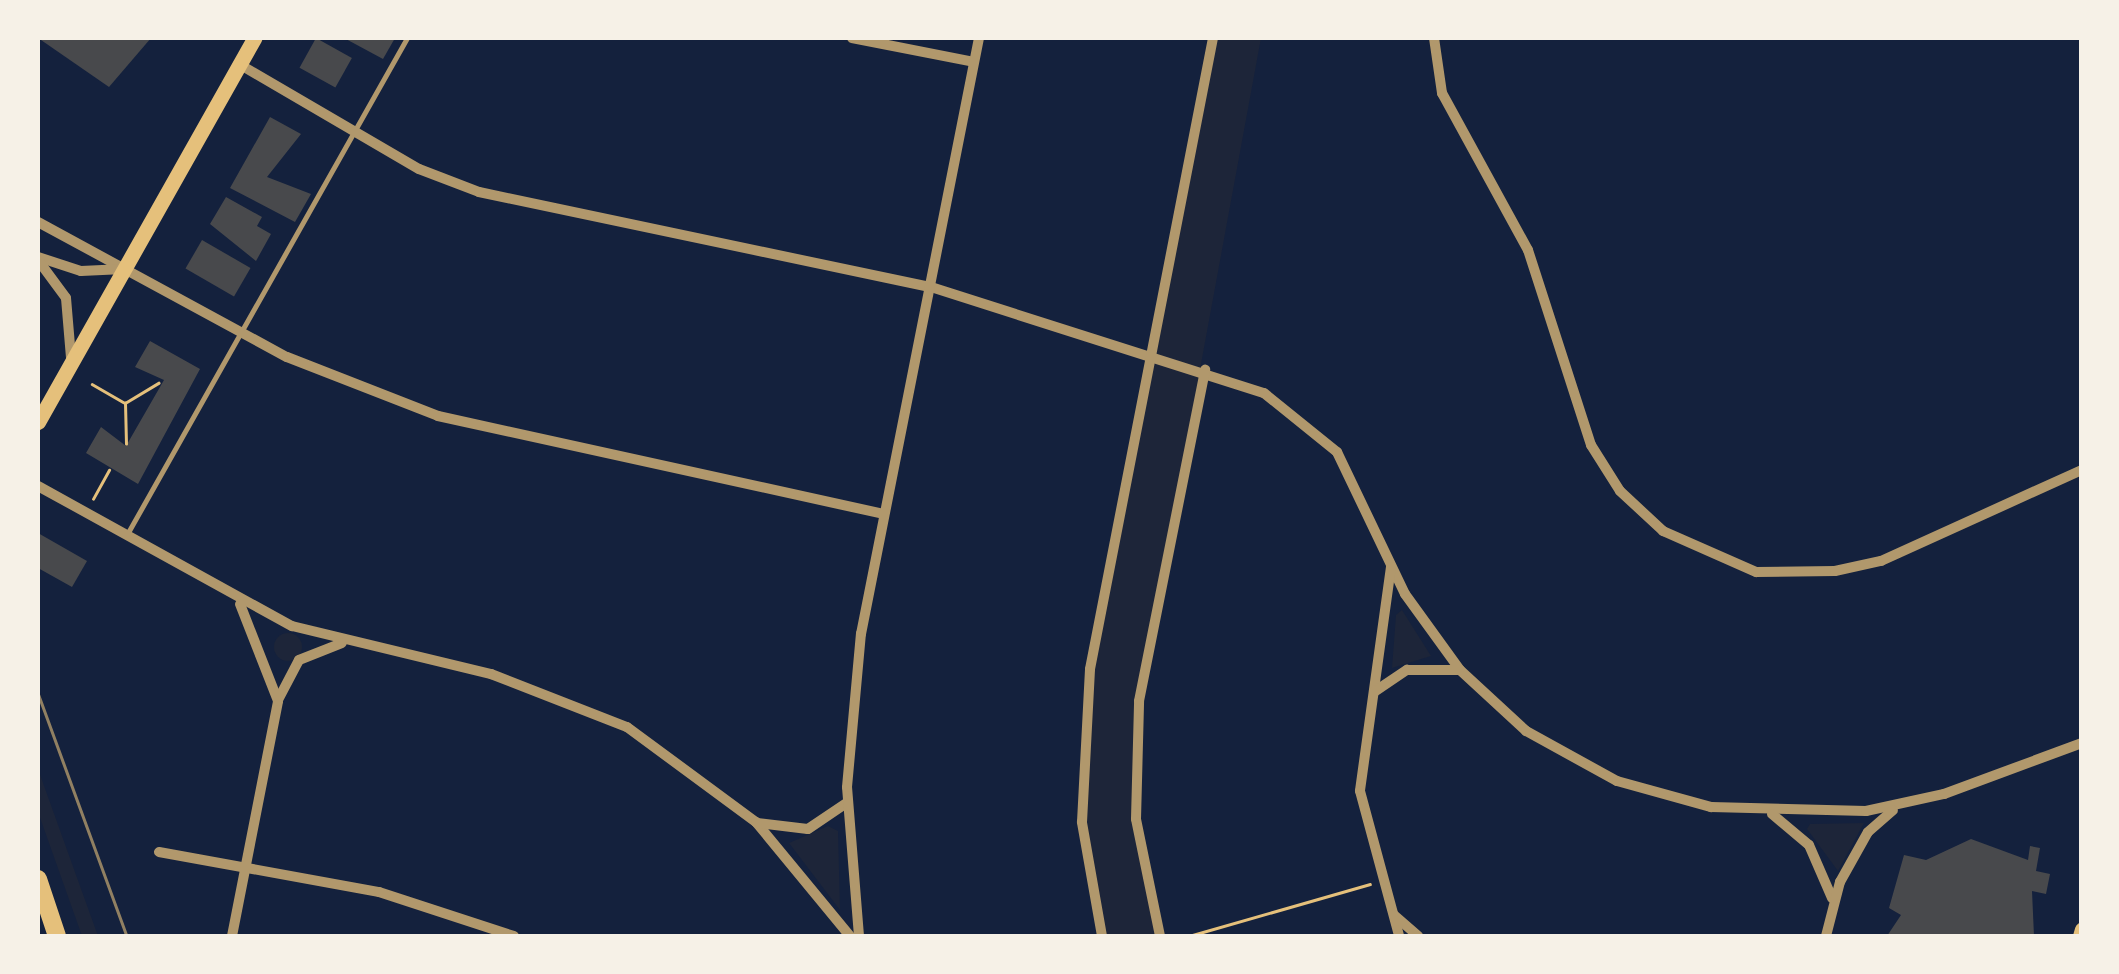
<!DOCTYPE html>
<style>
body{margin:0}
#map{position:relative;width:2119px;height:974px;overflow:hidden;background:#14213d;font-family:"Public Sans",sans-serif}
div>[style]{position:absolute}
.green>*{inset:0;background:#1d2539}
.round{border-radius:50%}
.building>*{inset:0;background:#48494c;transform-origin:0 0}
.path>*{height:2.5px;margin:-1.25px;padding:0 1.25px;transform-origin:1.25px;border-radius:1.25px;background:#e5c07b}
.service>*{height:5px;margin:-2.5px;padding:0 2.5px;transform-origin:2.5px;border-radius:2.5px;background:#b1986c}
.minor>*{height:10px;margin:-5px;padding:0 5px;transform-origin:5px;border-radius:5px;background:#b1986c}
.primary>*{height:15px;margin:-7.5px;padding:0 7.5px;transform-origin:7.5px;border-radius:7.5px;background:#e5c07b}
.motorway>*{height:18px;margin:-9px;padding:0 9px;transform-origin:9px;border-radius:9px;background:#e5c07b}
.tram>*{height:2.5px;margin:-1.25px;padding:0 1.25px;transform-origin:1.25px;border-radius:1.25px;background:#918062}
span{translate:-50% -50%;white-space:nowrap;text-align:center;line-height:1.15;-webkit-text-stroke:9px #f6f1e7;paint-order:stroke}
.frame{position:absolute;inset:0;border:40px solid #f6f1e7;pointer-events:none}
</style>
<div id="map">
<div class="green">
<div style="clip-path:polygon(1213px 38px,1261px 38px,1139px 701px,1136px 819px,1160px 936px,1102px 936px,1086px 863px,1084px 723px)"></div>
<div style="clip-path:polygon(1402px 610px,1431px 656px,1392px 668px,1396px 615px)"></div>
<div class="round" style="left:274px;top:633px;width:28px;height:28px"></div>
<div style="clip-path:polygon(38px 769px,80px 886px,98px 936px,82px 936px,38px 812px)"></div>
<div style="clip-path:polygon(1864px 823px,1838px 871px,1807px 829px,1810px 824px)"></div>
<div style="clip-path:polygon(828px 826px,838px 831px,840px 910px,789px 843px)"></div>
</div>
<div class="building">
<div style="clip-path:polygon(151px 38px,109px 87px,41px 40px,43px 38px)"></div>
<div style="left:316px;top:38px;width:41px;height:34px;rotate:29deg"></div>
<div style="clip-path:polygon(344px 38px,395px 38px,383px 59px)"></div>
<div style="clip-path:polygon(270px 117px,301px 134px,267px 177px,311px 194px,295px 222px,230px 188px)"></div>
<div style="clip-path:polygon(226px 197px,262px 217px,257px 226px,271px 234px,256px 261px,210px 224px)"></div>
<div style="left:202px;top:240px;width:56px;height:33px;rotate:30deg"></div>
<div style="clip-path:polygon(150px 341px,200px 369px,138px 484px,86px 453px,101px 427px,126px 446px,164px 380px,135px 367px)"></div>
<div style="clip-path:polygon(38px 533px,87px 561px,72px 587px,38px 568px)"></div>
<div style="clip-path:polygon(1971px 839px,2028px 860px,2030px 846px,2040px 848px,2036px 871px,2050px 874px,2046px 894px,2032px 891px,2034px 936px,1887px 936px,1901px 915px,1889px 908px,1904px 855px,1926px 860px)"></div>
</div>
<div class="path">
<div style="left:92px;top:384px;width:36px;rotate:30deg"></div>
<div style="left:126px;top:444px;width:41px;rotate:-91.4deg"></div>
<div style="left:125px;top:403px;width:39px;rotate:-31deg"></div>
<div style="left:93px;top:499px;width:33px;rotate:-61deg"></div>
<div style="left:1189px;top:936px;width:188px;rotate:-16deg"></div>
</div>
<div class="service">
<div style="left:126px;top:536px;width:572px;rotate:-60.57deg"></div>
</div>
<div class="minor">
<div style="left:852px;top:38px;width:124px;rotate:11.1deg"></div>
<div style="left:1434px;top:38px;width:56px;rotate:81.7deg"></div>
<div style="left:1442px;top:93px;width:179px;rotate:61.3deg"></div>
<div style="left:1528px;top:250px;width:205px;rotate:72.1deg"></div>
<div style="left:1591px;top:445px;width:54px;rotate:57.8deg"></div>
<div style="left:1620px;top:491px;width:59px;rotate:42.9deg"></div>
<div style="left:1663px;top:531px;width:102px;rotate:23.8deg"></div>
<div style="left:1756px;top:572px;width:79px;rotate:-0.7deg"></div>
<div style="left:1835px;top:571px;width:47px;rotate:-12.3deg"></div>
<div style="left:1881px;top:561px;width:221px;rotate:-24.4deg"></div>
<div style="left:239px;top:64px;width:208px;rotate:30.3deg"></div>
<div style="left:419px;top:169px;width:64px;rotate:21deg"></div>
<div style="left:479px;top:192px;width:462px;rotate:11.9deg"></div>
<div style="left:931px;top:287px;width:349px;rotate:17.7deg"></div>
<div style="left:1264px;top:393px;width:94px;rotate:38.9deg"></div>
<div style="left:1337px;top:452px;width:157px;rotate:64.4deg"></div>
<div style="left:1405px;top:594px;width:94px;rotate:54.1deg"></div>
<div style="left:1460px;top:670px;width:90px;rotate:42.7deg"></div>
<div style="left:1526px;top:731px;width:104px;rotate:28.8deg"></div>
<div style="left:1617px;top:781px;width:98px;rotate:15.5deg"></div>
<div style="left:1711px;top:807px;width:155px;rotate:1.5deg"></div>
<div style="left:1866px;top:811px;width:80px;rotate:-12.3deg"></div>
<div style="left:1944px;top:794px;width:147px;rotate:-20.3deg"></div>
<div style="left:38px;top:222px;width:283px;rotate:28.5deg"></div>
<div style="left:287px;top:357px;width:162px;rotate:21.3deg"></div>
<div style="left:438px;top:416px;width:456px;rotate:12.4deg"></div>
<div style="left:38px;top:257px;width:45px;rotate:18deg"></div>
<div style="left:81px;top:271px;width:43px;rotate:-2.7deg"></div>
<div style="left:38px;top:260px;width:47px;rotate:53.6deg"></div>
<div style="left:66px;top:298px;width:60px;rotate:85.2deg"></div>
<div style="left:38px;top:486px;width:290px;rotate:28.9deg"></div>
<div style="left:292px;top:626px;width:205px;rotate:13.6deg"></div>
<div style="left:491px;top:674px;width:146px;rotate:21.3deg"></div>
<div style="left:627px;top:727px;width:160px;rotate:36.4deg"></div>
<div style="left:756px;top:822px;width:148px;rotate:50.5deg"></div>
<div style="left:1391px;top:567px;width:226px;rotate:97.9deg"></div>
<div style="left:1360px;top:791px;width:150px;rotate:74.9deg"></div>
<div style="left:1374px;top:692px;width:40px;rotate:-34deg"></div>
<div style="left:1407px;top:670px;width:52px"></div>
<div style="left:278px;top:700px;width:45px;rotate:-62.3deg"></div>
<div style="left:299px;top:660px;width:46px;rotate:-21.6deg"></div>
<div style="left:1772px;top:814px;width:48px;rotate:40deg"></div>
<div style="left:1809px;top:845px;width:58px;rotate:66.5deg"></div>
<div style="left:757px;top:823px;width:51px;rotate:6.7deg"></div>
<div style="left:808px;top:829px;width:48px;rotate:-34deg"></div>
<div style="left:159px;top:852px;width:224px;rotate:10.3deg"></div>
<div style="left:379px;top:892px;width:142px;rotate:18.1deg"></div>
<div style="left:1394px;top:915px;width:32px;rotate:41deg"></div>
<div style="left:232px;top:936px;width:239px;rotate:-78.9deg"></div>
<div style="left:278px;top:701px;width:104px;rotate:-111.4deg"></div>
<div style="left:859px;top:936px;width:149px;rotate:-94.6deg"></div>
<div style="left:847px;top:787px;width:154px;rotate:-84.8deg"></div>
<div style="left:861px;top:634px;width:608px;rotate:-78.8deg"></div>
<div style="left:1102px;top:936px;width:116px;rotate:-100deg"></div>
<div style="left:1082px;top:822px;width:153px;rotate:-87deg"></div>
<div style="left:1090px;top:669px;width:643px;rotate:-78.97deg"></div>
<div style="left:1160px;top:936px;width:119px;rotate:-101.6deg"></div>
<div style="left:1136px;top:819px;width:118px;rotate:-88.5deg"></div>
<div style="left:1139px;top:701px;width:338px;rotate:-78.7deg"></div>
<div style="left:1826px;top:936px;width:56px;rotate:-75.5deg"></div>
<div style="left:1840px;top:882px;width:57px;rotate:-60.8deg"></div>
<div style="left:1868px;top:832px;width:33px;rotate:-41deg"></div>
</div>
<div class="primary">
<div style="left:38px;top:422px;width:441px;rotate:-60.6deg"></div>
<div style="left:2080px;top:936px;width:7px;rotate:-74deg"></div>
</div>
<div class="motorway">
<div style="left:38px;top:879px;width:60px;rotate:71.6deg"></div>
</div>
<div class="tram">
<div style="left:38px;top:693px;width:259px;rotate:69.9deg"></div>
</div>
<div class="frame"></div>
</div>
